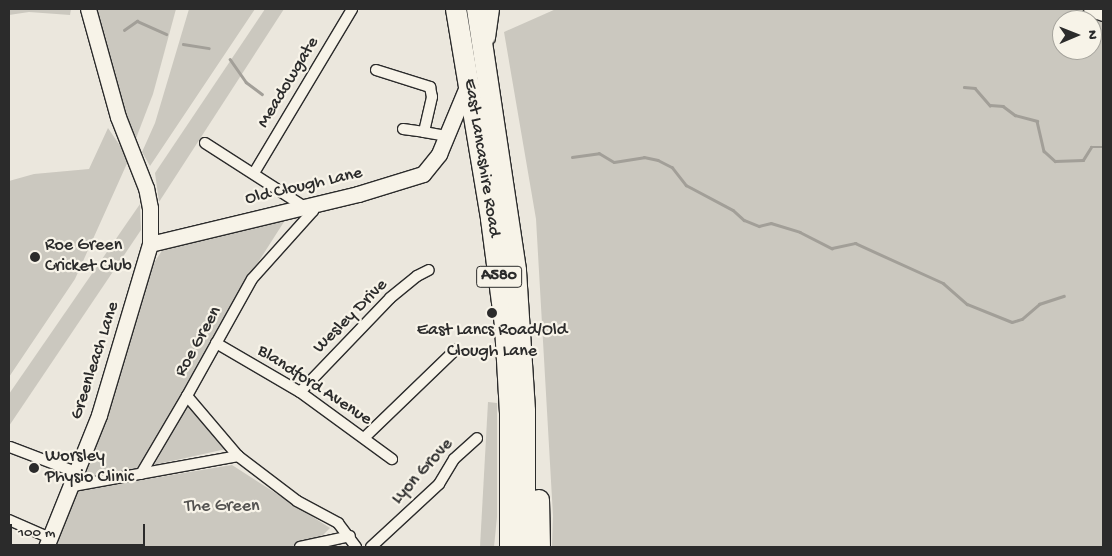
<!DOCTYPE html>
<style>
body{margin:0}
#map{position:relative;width:1112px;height:556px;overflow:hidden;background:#ebe7dd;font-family:"Gochi Hand",sans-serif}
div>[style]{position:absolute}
.green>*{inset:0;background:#cbc8bf}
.stream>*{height:2.5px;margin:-1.25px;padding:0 1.25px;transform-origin:1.25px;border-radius:1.25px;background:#a29f98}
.roads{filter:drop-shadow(1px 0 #2b2b2b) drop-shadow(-1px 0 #2b2b2b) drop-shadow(0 1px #2b2b2b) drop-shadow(0 -1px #2b2b2b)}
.street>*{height:10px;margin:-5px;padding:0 5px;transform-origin:5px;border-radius:5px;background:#f7f3e8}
.secondary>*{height:15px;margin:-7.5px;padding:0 7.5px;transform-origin:7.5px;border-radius:7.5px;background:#f7f3e8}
.highway>*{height:20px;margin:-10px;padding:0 10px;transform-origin:10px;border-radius:10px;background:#f7f3e8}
.dots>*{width:14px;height:14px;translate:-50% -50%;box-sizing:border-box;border:2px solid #f7f3e8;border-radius:50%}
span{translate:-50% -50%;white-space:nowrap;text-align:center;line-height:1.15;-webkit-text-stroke:4.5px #f7f3e8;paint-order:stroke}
.shield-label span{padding:1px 4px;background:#f7f3e8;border:1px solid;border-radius:4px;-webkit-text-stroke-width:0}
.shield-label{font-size:16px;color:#2b2b2b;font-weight:700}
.street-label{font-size:18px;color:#2b2b2b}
.poi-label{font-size:18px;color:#2b2b2b}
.left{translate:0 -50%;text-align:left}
.park-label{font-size:18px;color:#535250}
.frame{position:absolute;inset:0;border:10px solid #2b2b2b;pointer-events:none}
.north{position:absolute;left:1052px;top:10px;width:50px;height:50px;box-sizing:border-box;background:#f7f3e8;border:1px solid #a5a39c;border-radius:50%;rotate:89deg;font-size:14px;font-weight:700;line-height:20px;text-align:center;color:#2b2b2b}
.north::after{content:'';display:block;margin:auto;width:18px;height:22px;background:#2b2b2b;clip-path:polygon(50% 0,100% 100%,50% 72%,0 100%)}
.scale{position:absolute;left:10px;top:524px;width:135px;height:22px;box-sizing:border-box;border:2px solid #2b2b2b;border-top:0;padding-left:6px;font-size:15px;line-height:18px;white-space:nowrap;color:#2b2b2b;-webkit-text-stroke:4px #f7f3e8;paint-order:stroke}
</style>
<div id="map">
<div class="green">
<div style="clip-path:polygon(9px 9px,71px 9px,70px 15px,29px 12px,9px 15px)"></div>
<div style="clip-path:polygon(91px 9px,176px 9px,153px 94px,135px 141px)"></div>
<div style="clip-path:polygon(189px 9px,255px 9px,150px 166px,142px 152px,155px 123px)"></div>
<div style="clip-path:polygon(265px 9px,284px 9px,159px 202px,155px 173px)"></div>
<div style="clip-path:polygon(evenodd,556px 9px,1068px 9px,1103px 19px,1103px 547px,552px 547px,553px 516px,536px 219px,504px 32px,556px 9px,1062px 20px,1092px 20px,1092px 50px,1062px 50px,1062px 20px)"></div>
<div style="clip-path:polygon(108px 128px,129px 159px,75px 279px,9px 377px,9px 181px,34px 174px,89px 169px)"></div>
<div style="clip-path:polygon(140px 204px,141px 230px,9px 426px,9px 394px)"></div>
<div style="clip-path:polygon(289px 214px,250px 275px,139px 469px,83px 478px,152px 266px,163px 249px)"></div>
<div style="clip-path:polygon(488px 402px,497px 403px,497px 517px,494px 547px,480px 547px)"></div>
<div style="clip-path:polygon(188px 405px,226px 449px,154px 465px)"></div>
<div style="clip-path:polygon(232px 465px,330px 528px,323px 535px,291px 547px,52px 547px,75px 491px)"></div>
</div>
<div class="stream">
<div style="left:124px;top:30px;width:16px;rotate:-35deg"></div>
<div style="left:137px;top:21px;width:32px;rotate:24deg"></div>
<div style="left:183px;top:44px;width:26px;rotate:9deg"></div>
<div style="left:230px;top:59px;width:28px;rotate:55deg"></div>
<div style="left:246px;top:82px;width:20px;rotate:37deg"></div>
<div style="left:964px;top:87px;width:11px;rotate:5deg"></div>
<div style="left:975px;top:88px;width:23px;rotate:49deg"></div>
<div style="left:990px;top:105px;width:13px;rotate:4deg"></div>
<div style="left:1003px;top:106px;width:15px;rotate:37deg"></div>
<div style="left:1015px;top:115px;width:23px;rotate:15deg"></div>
<div style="left:1037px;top:121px;width:31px;rotate:77deg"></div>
<div style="left:1044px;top:151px;width:15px;rotate:42deg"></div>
<div style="left:1055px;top:161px;width:28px;rotate:-2deg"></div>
<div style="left:1083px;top:160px;width:15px;rotate:-58deg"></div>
<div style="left:1091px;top:147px;width:12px"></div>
<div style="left:572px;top:157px;width:27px;rotate:-8deg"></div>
<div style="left:599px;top:153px;width:17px;rotate:31deg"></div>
<div style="left:614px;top:162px;width:30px;rotate:-9deg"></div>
<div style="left:644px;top:157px;width:14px;rotate:12deg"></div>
<div style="left:658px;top:160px;width:16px;rotate:27deg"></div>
<div style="left:672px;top:167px;width:23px;rotate:52deg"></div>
<div style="left:686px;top:185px;width:53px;rotate:28deg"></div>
<div style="left:733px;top:210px;width:15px;rotate:42deg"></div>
<div style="left:744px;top:220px;width:16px;rotate:22deg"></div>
<div style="left:759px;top:226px;width:12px;rotate:-14deg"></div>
<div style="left:771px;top:223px;width:30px;rotate:17deg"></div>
<div style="left:800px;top:232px;width:36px;rotate:27deg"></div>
<div style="left:832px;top:248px;width:24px;rotate:-12deg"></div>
<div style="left:855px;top:243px;width:97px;rotate:24.4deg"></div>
<div style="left:943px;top:283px;width:32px;rotate:41deg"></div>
<div style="left:967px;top:304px;width:48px;rotate:21.8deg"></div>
<div style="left:1012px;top:322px;width:10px;rotate:-17deg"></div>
<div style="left:1022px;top:319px;width:23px;rotate:-41deg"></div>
<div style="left:1039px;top:304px;width:26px;rotate:-18deg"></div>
</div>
<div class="roads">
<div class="street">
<div style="left:376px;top:70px;width:57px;rotate:17.5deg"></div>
<div style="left:430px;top:87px;width:10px;rotate:79deg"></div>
<div style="left:432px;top:97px;width:36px;rotate:103deg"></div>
<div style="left:424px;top:132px;width:22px;rotate:10deg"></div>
<div style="left:403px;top:129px;width:21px;rotate:8deg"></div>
<div style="left:205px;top:143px;width:117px;rotate:32.7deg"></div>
<div style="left:254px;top:173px;width:191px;rotate:-59.1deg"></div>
<div style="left:312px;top:204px;width:7px;rotate:82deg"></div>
<div style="left:313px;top:211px;width:91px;rotate:131.9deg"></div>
<div style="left:252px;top:279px;width:134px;rotate:119.1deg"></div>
<div style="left:187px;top:396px;width:79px;rotate:49.6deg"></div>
<div style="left:238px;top:456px;width:74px;rotate:37.3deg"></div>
<div style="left:297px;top:501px;width:47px;rotate:28.2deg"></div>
<div style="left:338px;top:523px;width:30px;rotate:53deg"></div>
<div style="left:216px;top:343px;width:97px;rotate:30.3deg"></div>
<div style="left:300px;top:392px;width:114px;rotate:36.1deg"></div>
<div style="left:300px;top:392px;width:130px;rotate:-46.2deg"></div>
<div style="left:390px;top:298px;width:35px;rotate:-39deg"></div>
<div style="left:417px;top:276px;width:13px;rotate:-27deg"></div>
<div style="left:364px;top:438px;width:127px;rotate:-44deg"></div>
<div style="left:10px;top:447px;width:73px;rotate:20.9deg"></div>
<div style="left:141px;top:474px;width:91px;rotate:-59.5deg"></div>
<div style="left:73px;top:486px;width:168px;rotate:-10.3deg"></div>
<div style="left:9px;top:520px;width:45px;rotate:23.7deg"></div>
<div style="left:300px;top:547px;width:51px;rotate:-12.4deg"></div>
<div style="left:371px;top:547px;width:93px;rotate:-42.8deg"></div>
<div style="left:439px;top:484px;width:29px;rotate:-59deg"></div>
<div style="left:454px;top:459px;width:31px;rotate:-42deg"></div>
</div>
<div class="secondary">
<div style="left:1091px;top:9px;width:13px;rotate:18deg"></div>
<div style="left:487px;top:37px;width:28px;rotate:-82deg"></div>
<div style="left:150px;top:244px;width:214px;rotate:-13.5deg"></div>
<div style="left:358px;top:194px;width:68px;rotate:-17.1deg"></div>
<div style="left:423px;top:174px;width:26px;rotate:-51deg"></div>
<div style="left:439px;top:154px;width:78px;rotate:-67.4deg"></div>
<div style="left:46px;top:547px;width:142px;rotate:-68.1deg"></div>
<div style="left:99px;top:415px;width:178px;rotate:-73.4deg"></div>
<div style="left:150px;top:244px;width:36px;rotate:-90deg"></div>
<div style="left:150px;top:208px;width:20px;rotate:-101deg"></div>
<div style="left:146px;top:188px;width:76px;rotate:-111.5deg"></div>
<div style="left:118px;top:117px;width:112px;rotate:-105.5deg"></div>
</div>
<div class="highway">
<div style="left:456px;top:9px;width:213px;rotate:80.5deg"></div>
<div style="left:491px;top:219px;width:108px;rotate:82.5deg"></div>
<div style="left:505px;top:326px;width:87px;rotate:86.7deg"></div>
<div style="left:510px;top:413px;width:134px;rotate:90deg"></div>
<div style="left:477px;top:9px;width:265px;rotate:81.5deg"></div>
<div style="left:516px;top:271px;width:140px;rotate:86.3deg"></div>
<div style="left:525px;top:411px;width:136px;rotate:90deg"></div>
<div style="left:539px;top:500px;width:47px;rotate:88.8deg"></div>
</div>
</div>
<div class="dots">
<div style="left:35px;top:257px;background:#2b2b2b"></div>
<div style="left:492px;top:313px;background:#2b2b2b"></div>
<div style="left:34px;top:468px;background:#2b2b2b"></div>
</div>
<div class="shield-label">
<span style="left:499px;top:277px">A580</span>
</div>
<div class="street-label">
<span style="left:289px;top:83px;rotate:-59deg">Meadowgate</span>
<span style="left:481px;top:158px;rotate:81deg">East Lancashire Road</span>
<span style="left:304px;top:187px;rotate:-13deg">Old Clough Lane</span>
<span style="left:351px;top:317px;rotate:-45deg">Wesley Drive</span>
<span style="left:199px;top:342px;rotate:-61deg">Roe Green</span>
<span style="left:96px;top:361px;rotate:-72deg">Greenleach Lane</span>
<span style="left:314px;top:386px;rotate:33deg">Blandford Avenue</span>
<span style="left:423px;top:472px;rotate:-48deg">Lyon Grove</span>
</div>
<div class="poi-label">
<span class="left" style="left:45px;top:257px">Roe Green<br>Cricket Club</span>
<span style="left:492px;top:342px">East Lancs Road/Old<br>Clough Lane</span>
<span class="left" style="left:45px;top:468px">Worsley<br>Physio Clinic</span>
</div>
<div class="park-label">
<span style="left:222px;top:507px">The Green</span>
</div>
<div class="frame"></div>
<div class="north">N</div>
<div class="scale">100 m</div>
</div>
